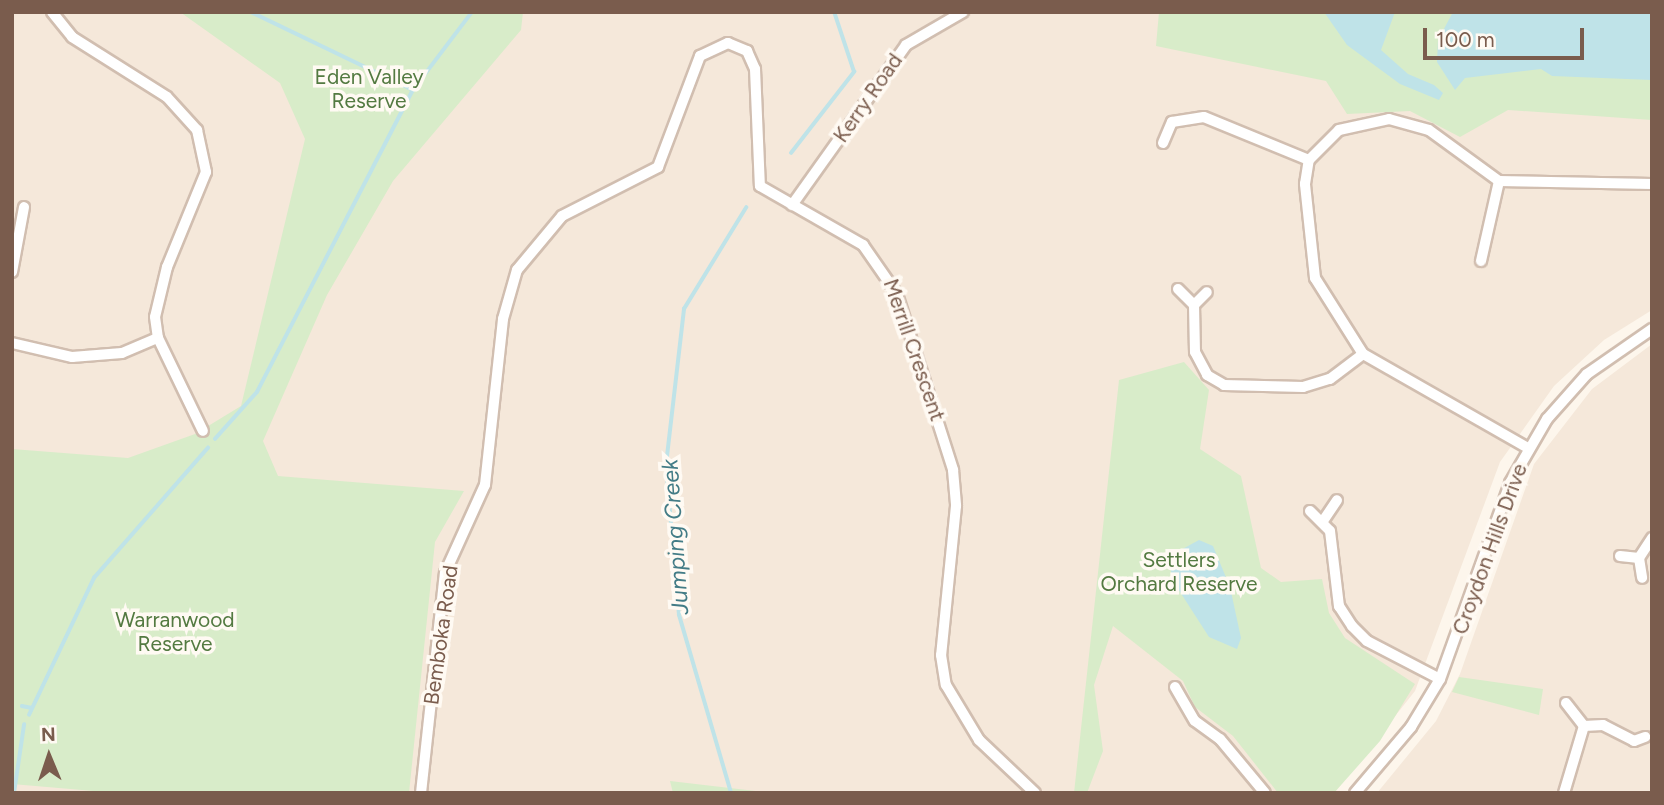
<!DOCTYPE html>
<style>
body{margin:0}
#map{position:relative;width:1664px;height:805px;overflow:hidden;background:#fdf6ec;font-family:Figtree,sans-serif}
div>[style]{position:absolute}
.residential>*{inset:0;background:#f5e8da}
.green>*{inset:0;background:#d8ecc9}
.water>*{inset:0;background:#bfe3e8}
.stream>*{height:3.5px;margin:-1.75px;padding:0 1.75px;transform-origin:1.75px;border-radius:1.75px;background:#bfe3e8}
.roads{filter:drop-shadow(2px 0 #d1beb0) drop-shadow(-2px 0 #d1beb0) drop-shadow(0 2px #d1beb0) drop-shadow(0 -2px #d1beb0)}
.minor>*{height:10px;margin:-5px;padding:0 5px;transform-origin:5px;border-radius:5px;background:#fff}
span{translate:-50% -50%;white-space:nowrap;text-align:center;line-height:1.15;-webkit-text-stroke:7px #fffaf3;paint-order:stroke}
.park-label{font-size:21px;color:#537a41}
.street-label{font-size:21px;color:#7a5c4d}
.water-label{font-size:23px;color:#437c86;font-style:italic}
.frame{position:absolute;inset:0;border:14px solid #7a5c4d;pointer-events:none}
.north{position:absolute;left:14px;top:721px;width:70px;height:70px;-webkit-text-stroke:5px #fffaf3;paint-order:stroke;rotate:358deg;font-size:19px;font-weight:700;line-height:28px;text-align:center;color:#7a5c4d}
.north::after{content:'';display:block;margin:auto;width:24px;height:32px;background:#7a5c4d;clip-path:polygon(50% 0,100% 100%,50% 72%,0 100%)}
.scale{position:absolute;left:1423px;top:28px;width:161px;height:32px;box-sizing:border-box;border:4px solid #7a5c4d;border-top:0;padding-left:9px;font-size:21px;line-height:24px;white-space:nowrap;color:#7a5c4d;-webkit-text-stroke:5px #fffaf3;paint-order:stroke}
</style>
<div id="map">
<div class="residential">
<div style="clip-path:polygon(12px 12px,1652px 12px,1652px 310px,1604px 340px,1554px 386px,1500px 462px,1415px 691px,1334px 793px,12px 793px)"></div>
<div style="clip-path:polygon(1652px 344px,1652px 793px,1377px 793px,1436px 721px,1460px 674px,1534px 464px,1592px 389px)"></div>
</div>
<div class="green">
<div style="clip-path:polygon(180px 12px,523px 12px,521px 30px,393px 181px,327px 295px,263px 441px,278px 476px,464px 491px,435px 542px,409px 793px,117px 793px,12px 784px,12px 449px,128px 458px,195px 434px,241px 406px,305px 139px,280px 83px)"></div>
<div style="clip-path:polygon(1159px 12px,1652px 12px,1652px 120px,1508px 110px,1460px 137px,1410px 111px,1347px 114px,1326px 81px,1156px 46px)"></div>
<div style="clip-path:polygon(1184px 362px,1209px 390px,1200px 449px,1241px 476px,1261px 568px,1281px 582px,1322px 579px,1329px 613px,1345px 638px,1415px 684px,1380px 741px,1334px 793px,1278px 793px,1233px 736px,1195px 707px,1183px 681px,1113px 626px,1094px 685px,1103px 751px,1087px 793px,1074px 793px,1119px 380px)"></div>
<div style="clip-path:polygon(1459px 677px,1543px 689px,1539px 715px,1452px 692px)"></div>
<div style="clip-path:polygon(670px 781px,773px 793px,673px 793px)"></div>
</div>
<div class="water">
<div style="clip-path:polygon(1324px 12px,1395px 12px,1381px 50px,1408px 74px,1434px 85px,1443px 93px,1439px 100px,1400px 84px,1347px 45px)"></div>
<div style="clip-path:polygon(1453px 12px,1646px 12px,1652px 15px,1652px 80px,1552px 76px,1541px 69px,1465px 78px,1455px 90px,1437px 62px,1438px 40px)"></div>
<div style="clip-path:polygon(1199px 540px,1213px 546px,1230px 587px,1241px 638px,1237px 649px,1209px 637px,1173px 581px,1168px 557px)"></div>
</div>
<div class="stream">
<div style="left:251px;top:12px;width:180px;rotate:25.7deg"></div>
<div style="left:791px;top:153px;width:103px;rotate:-52.1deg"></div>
<div style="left:854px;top:72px;width:63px;rotate:-108.4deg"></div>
<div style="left:215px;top:439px;width:63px;rotate:-48.2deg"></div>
<div style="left:257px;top:392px;width:340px;rotate:-62.7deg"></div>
<div style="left:413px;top:90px;width:98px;rotate:-52.9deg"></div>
<div style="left:22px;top:706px;width:10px;rotate:11deg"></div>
<div style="left:29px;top:715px;width:152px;rotate:-64.6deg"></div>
<div style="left:94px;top:578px;width:173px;rotate:-48.8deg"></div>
<div style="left:14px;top:793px;width:69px;rotate:-81.6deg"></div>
<div style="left:731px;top:793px;width:185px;rotate:-106.3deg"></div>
<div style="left:679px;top:615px;width:151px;rotate:-95deg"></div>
<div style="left:666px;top:465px;width:157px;rotate:-83.4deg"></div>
<div style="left:684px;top:309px;width:119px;rotate:-58.5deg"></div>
</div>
<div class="roads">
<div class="minor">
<div style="left:52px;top:12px;width:32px;rotate:51deg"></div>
<div style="left:72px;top:37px;width:112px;rotate:32.3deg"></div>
<div style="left:167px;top:97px;width:45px;rotate:47.7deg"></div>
<div style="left:197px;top:130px;width:43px;rotate:77.9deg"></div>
<div style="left:206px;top:172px;width:103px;rotate:112.3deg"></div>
<div style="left:167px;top:267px;width:51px;rotate:103.5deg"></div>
<div style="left:155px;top:317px;width:21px;rotate:82deg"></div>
<div style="left:158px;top:338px;width:103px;rotate:64.2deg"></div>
<div style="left:1163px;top:143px;width:23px;rotate:-67deg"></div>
<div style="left:1172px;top:122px;width:32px;rotate:-9deg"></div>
<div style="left:1204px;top:117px;width:113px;rotate:22.3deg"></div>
<div style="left:792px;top:205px;width:196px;rotate:-54.5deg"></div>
<div style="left:906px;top:45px;width:66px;rotate:-30.1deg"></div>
<div style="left:1481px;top:261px;width:82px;rotate:-77.3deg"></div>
<div style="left:12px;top:272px;width:66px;rotate:-79.5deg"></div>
<div style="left:1178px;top:289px;width:23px;rotate:45deg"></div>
<div style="left:1194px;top:305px;width:18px;rotate:-45deg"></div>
<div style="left:1194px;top:305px;width:47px;rotate:88.8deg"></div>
<div style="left:1195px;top:352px;width:26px;rotate:62deg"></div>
<div style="left:1207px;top:375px;width:20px;rotate:30deg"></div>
<div style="left:1224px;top:385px;width:79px;rotate:1.5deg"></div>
<div style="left:1303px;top:387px;width:28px;rotate:-17deg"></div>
<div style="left:1330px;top:379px;width:41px;rotate:-37.1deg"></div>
<div style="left:12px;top:343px;width:62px;rotate:13.1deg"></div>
<div style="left:72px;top:357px;width:50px;rotate:-4.6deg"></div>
<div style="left:122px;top:353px;width:39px;rotate:-23deg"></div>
<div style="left:1528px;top:448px;width:190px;rotate:-150.3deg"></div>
<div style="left:1363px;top:354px;width:90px;rotate:-122.3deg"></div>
<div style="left:1315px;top:278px;width:95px;rotate:-96.1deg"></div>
<div style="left:1305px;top:184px;width:24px;rotate:-81deg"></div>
<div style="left:1309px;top:160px;width:42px;rotate:-45deg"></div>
<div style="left:1339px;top:130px;width:51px;rotate:-12.4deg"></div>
<div style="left:1389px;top:119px;width:41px;rotate:15.4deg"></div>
<div style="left:1429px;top:130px;width:87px;rotate:36.1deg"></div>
<div style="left:1499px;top:181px;width:153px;rotate:1.1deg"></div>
<div style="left:1310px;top:511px;width:28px;rotate:45deg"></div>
<div style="left:1330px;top:531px;width:76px;rotate:83.2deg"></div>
<div style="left:1339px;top:606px;width:24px;rotate:57deg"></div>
<div style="left:1352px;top:626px;width:21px;rotate:45deg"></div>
<div style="left:1367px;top:641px;width:82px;rotate:27.5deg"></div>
<div style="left:1323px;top:521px;width:25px;rotate:-56deg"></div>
<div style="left:1620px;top:556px;width:19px;rotate:6deg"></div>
<div style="left:1639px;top:558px;width:20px;rotate:81deg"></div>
<div style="left:1639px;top:558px;width:24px;rotate:-57deg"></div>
<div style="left:1175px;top:687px;width:39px;rotate:60deg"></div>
<div style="left:1195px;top:721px;width:31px;rotate:36deg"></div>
<div style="left:1220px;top:739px;width:70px;rotate:50.2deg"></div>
<div style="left:1566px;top:703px;width:29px;rotate:52deg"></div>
<div style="left:421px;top:793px;width:221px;rotate:-83.8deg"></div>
<div style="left:445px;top:573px;width:97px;rotate:-65.6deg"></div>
<div style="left:485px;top:485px;width:167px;rotate:-83.8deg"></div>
<div style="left:503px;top:319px;width:51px;rotate:-74.1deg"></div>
<div style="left:517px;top:270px;width:70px;rotate:-50.2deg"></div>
<div style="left:562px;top:216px;width:108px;rotate:-27deg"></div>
<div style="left:658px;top:167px;width:119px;rotate:-69.3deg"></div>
<div style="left:700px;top:56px;width:31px;rotate:-25deg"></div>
<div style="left:728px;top:43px;width:21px;rotate:23deg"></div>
<div style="left:747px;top:51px;width:20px;rotate:66deg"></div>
<div style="left:755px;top:69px;width:117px;rotate:87.6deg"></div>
<div style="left:760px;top:186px;width:119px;rotate:29.8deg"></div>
<div style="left:863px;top:245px;width:60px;rotate:55.2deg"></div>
<div style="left:897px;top:294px;width:185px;rotate:72.3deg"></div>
<div style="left:953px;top:470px;width:36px;rotate:85deg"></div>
<div style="left:956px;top:506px;width:150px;rotate:95.7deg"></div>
<div style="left:941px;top:655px;width:30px;rotate:81deg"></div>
<div style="left:946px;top:685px;width:64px;rotate:59deg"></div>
<div style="left:979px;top:740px;width:77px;rotate:43.4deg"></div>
<div style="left:1355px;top:793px;width:87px;rotate:-49.7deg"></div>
<div style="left:1411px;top:727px;width:56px;rotate:-58.9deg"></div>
<div style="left:1440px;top:679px;width:208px;rotate:-70.3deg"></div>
<div style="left:1510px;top:483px;width:74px;rotate:-60deg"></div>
<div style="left:1547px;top:419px;width:60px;rotate:-48.4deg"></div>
<div style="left:1587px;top:374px;width:79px;rotate:-34.7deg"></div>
<div style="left:1564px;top:793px;width:70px;rotate:-73.4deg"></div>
<div style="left:1584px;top:726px;width:19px;rotate:-3deg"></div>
<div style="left:1603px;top:725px;width:35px;rotate:27deg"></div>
<div style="left:1634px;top:741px;width:12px;rotate:-20deg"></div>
</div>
</div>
<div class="park-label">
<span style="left:369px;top:89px">Eden Valley<br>Reserve</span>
<span style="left:1179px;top:572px">Settlers<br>Orchard Reserve</span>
<span style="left:175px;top:632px">Warranwood<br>Reserve</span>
</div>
<div class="street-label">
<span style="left:868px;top:98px;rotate:-55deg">Kerry Road</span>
<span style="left:914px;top:350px;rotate:71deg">Merrill Crescent</span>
<span style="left:1490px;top:549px;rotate:-70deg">Croydon Hills Drive</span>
<span style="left:441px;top:635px;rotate:-82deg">Bemboka Road</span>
</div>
<div class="water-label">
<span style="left:675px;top:537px;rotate:-94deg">Jumping Creek</span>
</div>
<div class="frame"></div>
<div class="north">N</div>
<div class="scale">100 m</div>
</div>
